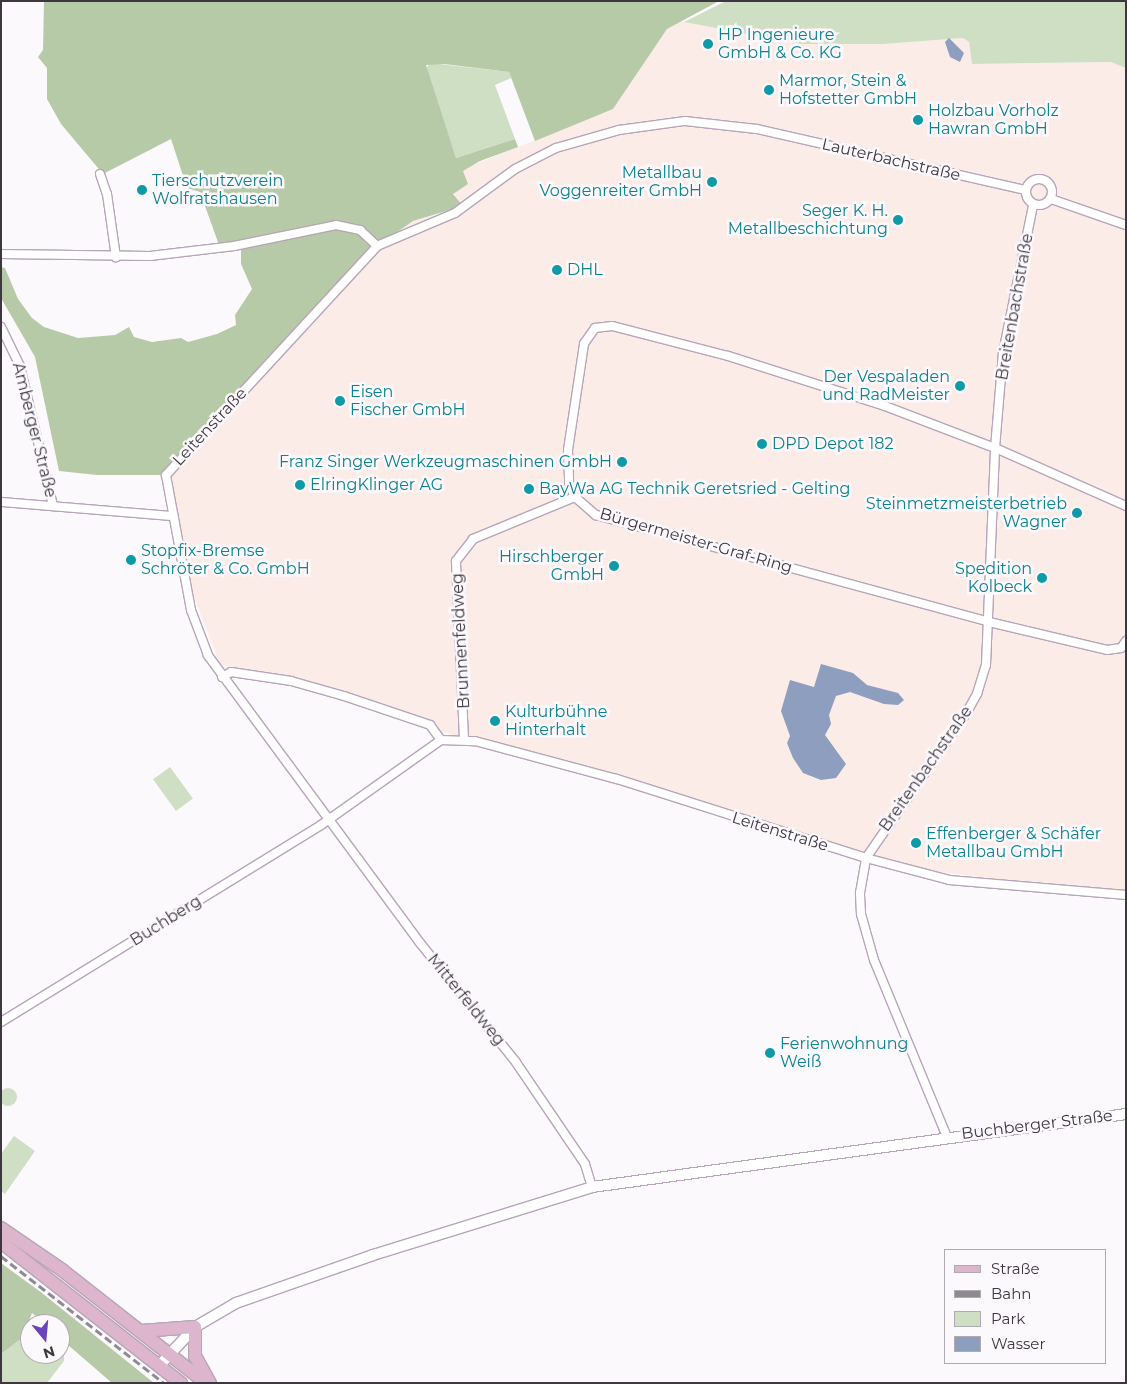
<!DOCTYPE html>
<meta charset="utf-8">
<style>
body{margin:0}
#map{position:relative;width:1127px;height:1384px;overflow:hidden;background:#fcf9fd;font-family:Montserrat,sans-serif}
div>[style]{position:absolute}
.industrial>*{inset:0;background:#fcece8}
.green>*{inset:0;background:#cfdfc4;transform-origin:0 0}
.round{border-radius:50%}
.forest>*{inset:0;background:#b7caa8}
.water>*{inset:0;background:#8e9ebe}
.roads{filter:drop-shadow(1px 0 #b7a5ba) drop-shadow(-1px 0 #b7a5ba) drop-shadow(0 1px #b7a5ba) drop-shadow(0 -1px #b7a5ba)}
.minor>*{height:8px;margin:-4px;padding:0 4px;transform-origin:4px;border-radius:4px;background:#fff}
.minor>.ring{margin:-4px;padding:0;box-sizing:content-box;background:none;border:8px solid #fff;border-radius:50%}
.tertiary>*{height:10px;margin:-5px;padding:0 5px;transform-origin:5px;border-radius:5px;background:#fff}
.primary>*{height:12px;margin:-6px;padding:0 6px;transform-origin:6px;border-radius:6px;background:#ddb6cd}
.rail>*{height:2.5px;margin-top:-1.25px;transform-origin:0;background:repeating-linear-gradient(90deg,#8f8a91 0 8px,transparent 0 12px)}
.dots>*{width:14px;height:14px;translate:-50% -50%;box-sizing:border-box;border:2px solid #fcf9fd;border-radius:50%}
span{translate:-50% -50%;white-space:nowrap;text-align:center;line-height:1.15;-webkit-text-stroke:5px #fcf9fd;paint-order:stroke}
.culture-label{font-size:16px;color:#0d838f}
.left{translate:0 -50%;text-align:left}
.right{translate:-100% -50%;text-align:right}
.street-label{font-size:16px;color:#3e3740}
.frame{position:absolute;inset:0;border:2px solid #3e3740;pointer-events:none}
.legend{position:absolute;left:944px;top:1249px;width:162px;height:115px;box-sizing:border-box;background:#fcf9fd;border:1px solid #b0abb1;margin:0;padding:6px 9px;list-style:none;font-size:15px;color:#3e3740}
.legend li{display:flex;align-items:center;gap:10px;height:25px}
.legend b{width:25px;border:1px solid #b0abb1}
.north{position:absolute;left:20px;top:1314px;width:50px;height:50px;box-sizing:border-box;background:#fcf9fd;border:1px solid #b0abb1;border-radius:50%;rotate:163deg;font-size:14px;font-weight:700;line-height:20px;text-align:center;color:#3e3740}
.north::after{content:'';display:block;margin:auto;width:18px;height:22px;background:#6844bd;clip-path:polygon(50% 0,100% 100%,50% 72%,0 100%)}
</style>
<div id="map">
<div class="industrial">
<div style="clip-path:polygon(680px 21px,801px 44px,883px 44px,963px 38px,969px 42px,972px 64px,1111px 62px,1126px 68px,1126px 895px,875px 864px,220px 664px,173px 543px,172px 467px,377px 246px,413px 221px,435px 215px,433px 219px,464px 207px,453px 193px,468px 184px,463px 171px,468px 167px,613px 109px,667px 29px)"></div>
</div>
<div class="green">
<div style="clip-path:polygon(726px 1px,1126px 1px,1126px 68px,1111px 62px,972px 64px,969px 42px,963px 38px,883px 44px,801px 44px,684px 22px)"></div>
<div style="clip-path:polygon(430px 63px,509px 72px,511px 78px,495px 85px,515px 139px,456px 158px,426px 69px)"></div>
<div style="left:170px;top:767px;width:39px;height:21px;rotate:54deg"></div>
<div class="round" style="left:-1px;top:1088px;width:18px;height:18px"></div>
<div style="clip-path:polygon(14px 1136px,35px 1151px,5px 1194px,1px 1191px,1px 1154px)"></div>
<div style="clip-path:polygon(28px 1323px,30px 1354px,60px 1354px,60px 1351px,64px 1354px,64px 1361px,47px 1383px,1px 1383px,1px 1354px,22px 1338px)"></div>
</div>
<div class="forest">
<div style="clip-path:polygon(44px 1px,719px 1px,667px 29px,613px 109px,535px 141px,509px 72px,444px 64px,426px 65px,456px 158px,515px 139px,518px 147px,480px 161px,463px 171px,468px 184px,453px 194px,463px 206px,413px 221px,377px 246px,166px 475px,97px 475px,59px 471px,35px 357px,1px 298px,1px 267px,5px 268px,18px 299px,32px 318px,44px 327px,78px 338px,115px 335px,129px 327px,134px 337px,152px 342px,181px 338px,188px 342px,217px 334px,236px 325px,235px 315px,252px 289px,241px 264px,241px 247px,219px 245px,200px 192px,187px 188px,171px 139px,103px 174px,61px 124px,47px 99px,47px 68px,38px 57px,43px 50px)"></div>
<div style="clip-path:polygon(1px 1263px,42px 1293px,154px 1383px,112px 1383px,60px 1338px,60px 1324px,45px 1324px,32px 1313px,22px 1338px,1px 1354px)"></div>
</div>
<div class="water">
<div style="clip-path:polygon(949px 38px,964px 53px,960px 62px,950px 57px,945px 42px)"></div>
<div style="clip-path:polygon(821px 664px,853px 673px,867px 685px,898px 693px,904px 700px,898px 705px,884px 704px,850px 692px,836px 696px,829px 715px,831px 724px,825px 735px,846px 764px,836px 778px,821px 780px,803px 773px,793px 758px,787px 743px,790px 736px,781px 711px,790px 680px,814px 687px)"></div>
</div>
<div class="roads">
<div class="minor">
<div style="left:100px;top:174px;width:21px;rotate:71deg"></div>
<div style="left:107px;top:194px;width:64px;rotate:81.9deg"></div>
<div class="ring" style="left:1026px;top:179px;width:18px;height:18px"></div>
<div style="left:1051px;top:199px;width:79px;rotate:19.1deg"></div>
<div style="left:1px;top:254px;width:149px;rotate:0.8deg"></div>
<div style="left:150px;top:256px;width:85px;rotate:-6.8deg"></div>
<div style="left:234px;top:246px;width:104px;rotate:-11.6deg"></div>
<div style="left:336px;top:225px;width:25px;rotate:12deg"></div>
<div style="left:360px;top:230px;width:23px;rotate:43deg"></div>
<div style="left:1px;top:327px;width:43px;rotate:64deg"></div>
<div style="left:20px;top:366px;width:144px;rotate:76.7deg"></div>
<div style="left:1px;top:502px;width:173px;rotate:4.7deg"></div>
<div style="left:1126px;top:506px;width:143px;rotate:-156.1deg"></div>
<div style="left:995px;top:448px;width:118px;rotate:-159.1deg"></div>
<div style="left:885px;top:406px;width:165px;rotate:-162.3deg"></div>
<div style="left:728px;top:356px;width:120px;rotate:-165.5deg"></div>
<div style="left:612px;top:326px;width:17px;rotate:173deg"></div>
<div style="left:595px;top:328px;width:19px;rotate:125deg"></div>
<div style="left:584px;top:344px;width:107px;rotate:98.6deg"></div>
<div style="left:568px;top:450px;width:33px;rotate:88deg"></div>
<div style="left:569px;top:483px;width:15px;rotate:67deg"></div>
<div style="left:575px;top:497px;width:28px;rotate:41deg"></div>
<div style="left:596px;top:515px;width:407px;rotate:15.2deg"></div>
<div style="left:989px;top:622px;width:121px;rotate:13.3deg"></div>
<div style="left:1107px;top:650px;width:14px;rotate:-8deg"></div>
<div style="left:1121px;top:648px;width:9px;rotate:-54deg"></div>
<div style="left:222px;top:677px;width:10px;rotate:-29deg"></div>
<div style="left:231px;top:672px;width:61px;rotate:8.5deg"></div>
<div style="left:291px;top:681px;width:55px;rotate:15.8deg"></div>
<div style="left:344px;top:696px;width:91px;rotate:18.6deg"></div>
<div style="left:430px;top:725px;width:19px;rotate:54deg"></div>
<div style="left:464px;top:739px;width:178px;rotate:-92.6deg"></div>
<div style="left:456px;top:561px;width:28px;rotate:-52deg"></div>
<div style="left:473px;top:539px;width:110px;rotate:-22.4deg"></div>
<div style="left:1px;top:1022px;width:376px;rotate:-31.6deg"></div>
<div style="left:321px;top:825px;width:147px;rotate:-35.3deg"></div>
<div style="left:441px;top:740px;width:34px;rotate:2deg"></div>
<div style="left:475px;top:741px;width:147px;rotate:15deg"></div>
<div style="left:617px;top:779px;width:261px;rotate:17.6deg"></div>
<div style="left:866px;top:858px;width:86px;rotate:14.8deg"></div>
<div style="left:949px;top:880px;width:178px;rotate:4.8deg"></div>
<div style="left:947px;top:1137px;width:191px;rotate:-112.4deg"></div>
<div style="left:874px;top:960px;width:48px;rotate:-105.8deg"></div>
<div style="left:861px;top:914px;width:21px;rotate:-93deg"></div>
<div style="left:860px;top:893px;width:36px;rotate:-80deg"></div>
<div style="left:866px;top:858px;width:178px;rotate:-55.3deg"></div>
<div style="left:967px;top:712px;width:21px;rotate:-61deg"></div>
<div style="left:977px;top:694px;width:30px;rotate:-73deg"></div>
<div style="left:986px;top:665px;width:217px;rotate:-87.6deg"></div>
<div style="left:995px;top:448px;width:95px;rotate:-85.2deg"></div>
<div style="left:1003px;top:353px;width:151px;rotate:-78.5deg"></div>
<div style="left:592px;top:1187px;width:24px;rotate:-107deg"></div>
<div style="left:585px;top:1164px;width:125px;rotate:-124.2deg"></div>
<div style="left:515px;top:1061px;width:151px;rotate:-128.8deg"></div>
<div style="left:420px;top:943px;width:358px;rotate:-126.4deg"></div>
<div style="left:208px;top:655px;width:48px;rotate:-110.7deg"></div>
<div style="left:191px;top:610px;width:137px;rotate:-100.5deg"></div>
<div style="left:166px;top:475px;width:311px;rotate:-47.3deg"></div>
<div style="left:377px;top:246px;width:85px;rotate:-22.9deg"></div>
<div style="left:455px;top:213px;width:74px;rotate:-36.3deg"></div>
<div style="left:515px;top:169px;width:46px;rotate:-27.1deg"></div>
<div style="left:556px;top:148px;width:66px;rotate:-15.9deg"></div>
<div style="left:619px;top:130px;width:67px;rotate:-7.8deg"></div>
<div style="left:685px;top:121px;width:72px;rotate:6.3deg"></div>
<div style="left:757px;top:129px;width:275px;rotate:12.8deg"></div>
</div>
<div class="tertiary">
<div style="left:159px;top:1366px;width:53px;rotate:-47.3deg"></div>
<div style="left:195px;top:1327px;width:48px;rotate:-30.3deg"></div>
<div style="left:236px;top:1303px;width:145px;rotate:-19.3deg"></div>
<div style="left:373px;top:1255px;width:229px;rotate:-17.2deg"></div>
<div style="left:592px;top:1187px;width:539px;rotate:-7.78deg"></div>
</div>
<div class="primary">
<div style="left:1px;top:1228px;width:74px;rotate:34.5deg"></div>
<div style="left:62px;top:1270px;width:183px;rotate:38.1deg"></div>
<div style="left:1px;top:1242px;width:229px;rotate:38.1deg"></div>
<div style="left:141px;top:1331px;width:54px;rotate:-4.2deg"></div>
<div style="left:195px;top:1327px;width:29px;rotate:90deg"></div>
<div style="left:195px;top:1356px;width:31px;rotate:61deg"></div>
</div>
</div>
<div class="rail">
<div style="left:1px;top:1256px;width:207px;rotate:37.9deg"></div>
</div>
<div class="dots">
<div style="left:708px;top:44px;background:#0f9aa8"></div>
<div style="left:769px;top:90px;background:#0f9aa8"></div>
<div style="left:918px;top:120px;background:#0f9aa8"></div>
<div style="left:712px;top:182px;background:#0f9aa8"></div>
<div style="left:142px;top:190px;background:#0f9aa8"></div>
<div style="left:898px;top:220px;background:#0f9aa8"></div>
<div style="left:557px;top:270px;background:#0f9aa8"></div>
<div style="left:960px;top:386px;background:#0f9aa8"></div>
<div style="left:340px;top:401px;background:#0f9aa8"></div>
<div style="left:762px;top:444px;background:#0f9aa8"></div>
<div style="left:622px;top:462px;background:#0f9aa8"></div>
<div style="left:300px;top:485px;background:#0f9aa8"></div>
<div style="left:529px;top:489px;background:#0f9aa8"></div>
<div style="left:1077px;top:513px;background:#0f9aa8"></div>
<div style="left:131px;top:560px;background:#0f9aa8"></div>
<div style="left:614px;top:566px;background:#0f9aa8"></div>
<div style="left:1042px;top:578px;background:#0f9aa8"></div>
<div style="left:495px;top:721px;background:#0f9aa8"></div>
<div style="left:916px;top:843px;background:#0f9aa8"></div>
<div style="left:770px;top:1053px;background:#0f9aa8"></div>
</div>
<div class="culture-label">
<span class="left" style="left:718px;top:44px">HP Ingenieure<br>GmbH &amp; Co. KG</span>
<span class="left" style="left:779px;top:90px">Marmor, Stein &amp;<br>Hofstetter GmbH</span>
<span class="left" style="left:928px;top:120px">Holzbau Vorholz<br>Hawran GmbH</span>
<span class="right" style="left:702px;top:182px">Metallbau<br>Voggenreiter GmbH</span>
<span class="left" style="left:152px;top:190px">Tierschutzverein<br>Wolfratshausen</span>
<span class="right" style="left:888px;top:220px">Seger K. H.<br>Metallbeschichtung</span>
<span class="left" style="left:567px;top:270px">DHL</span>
<span class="right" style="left:950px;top:386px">Der Vespaladen<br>und RadMeister</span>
<span class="left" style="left:350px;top:401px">Eisen<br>Fischer GmbH</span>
<span class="left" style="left:772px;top:444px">DPD Depot 182</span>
<span class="right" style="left:612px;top:462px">Franz Singer Werkzeugmaschinen GmbH</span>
<span class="left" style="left:310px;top:485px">ElringKlinger AG</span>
<span class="left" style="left:539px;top:489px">BayWa AG Technik Geretsried - Gelting</span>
<span class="right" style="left:1067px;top:513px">Steinmetzmeisterbetrieb<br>Wagner</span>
<span class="left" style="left:141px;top:560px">Stopfix-Bremse<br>Schröter &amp; Co. GmbH</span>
<span class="right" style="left:604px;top:566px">Hirschberger<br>GmbH</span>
<span class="right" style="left:1032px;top:578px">Spedition<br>Kolbeck</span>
<span class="left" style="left:505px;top:721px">Kulturbühne<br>Hinterhalt</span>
<span class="left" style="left:926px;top:843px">Effenberger &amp; Schäfer<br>Metallbau GmbH</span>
<span class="left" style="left:780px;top:1053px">Ferienwohnung<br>Weiß</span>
</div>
<div class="street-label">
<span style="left:891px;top:160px;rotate:13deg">Lauterbachstraße</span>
<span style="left:1015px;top:307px;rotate:-80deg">Breitenbachstraße</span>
<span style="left:210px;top:427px;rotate:-47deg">Leitenstraße</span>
<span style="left:34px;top:430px;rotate:76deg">Amberger Straße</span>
<span style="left:696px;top:541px;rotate:16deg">Bürgermeister-Graf-Ring</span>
<span style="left:461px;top:641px;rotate:-93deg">Brunnenfeldweg</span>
<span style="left:926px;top:769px;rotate:-55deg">Breitenbachstraße</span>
<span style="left:780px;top:832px;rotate:17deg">Leitenstraße</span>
<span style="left:166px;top:921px;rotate:-32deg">Buchberg</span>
<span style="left:466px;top:1000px;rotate:51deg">Mitterfeldweg</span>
<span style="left:1037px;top:1125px;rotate:-7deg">Buchberger Straße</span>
</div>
<div class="frame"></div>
<ul class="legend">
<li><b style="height:6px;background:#ddb6cd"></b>Straße</li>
<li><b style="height:6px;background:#8f8a91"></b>Bahn</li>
<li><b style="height:14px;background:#cfdfc4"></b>Park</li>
<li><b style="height:14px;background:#8e9ebe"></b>Wasser</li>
</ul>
<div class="north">N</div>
</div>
